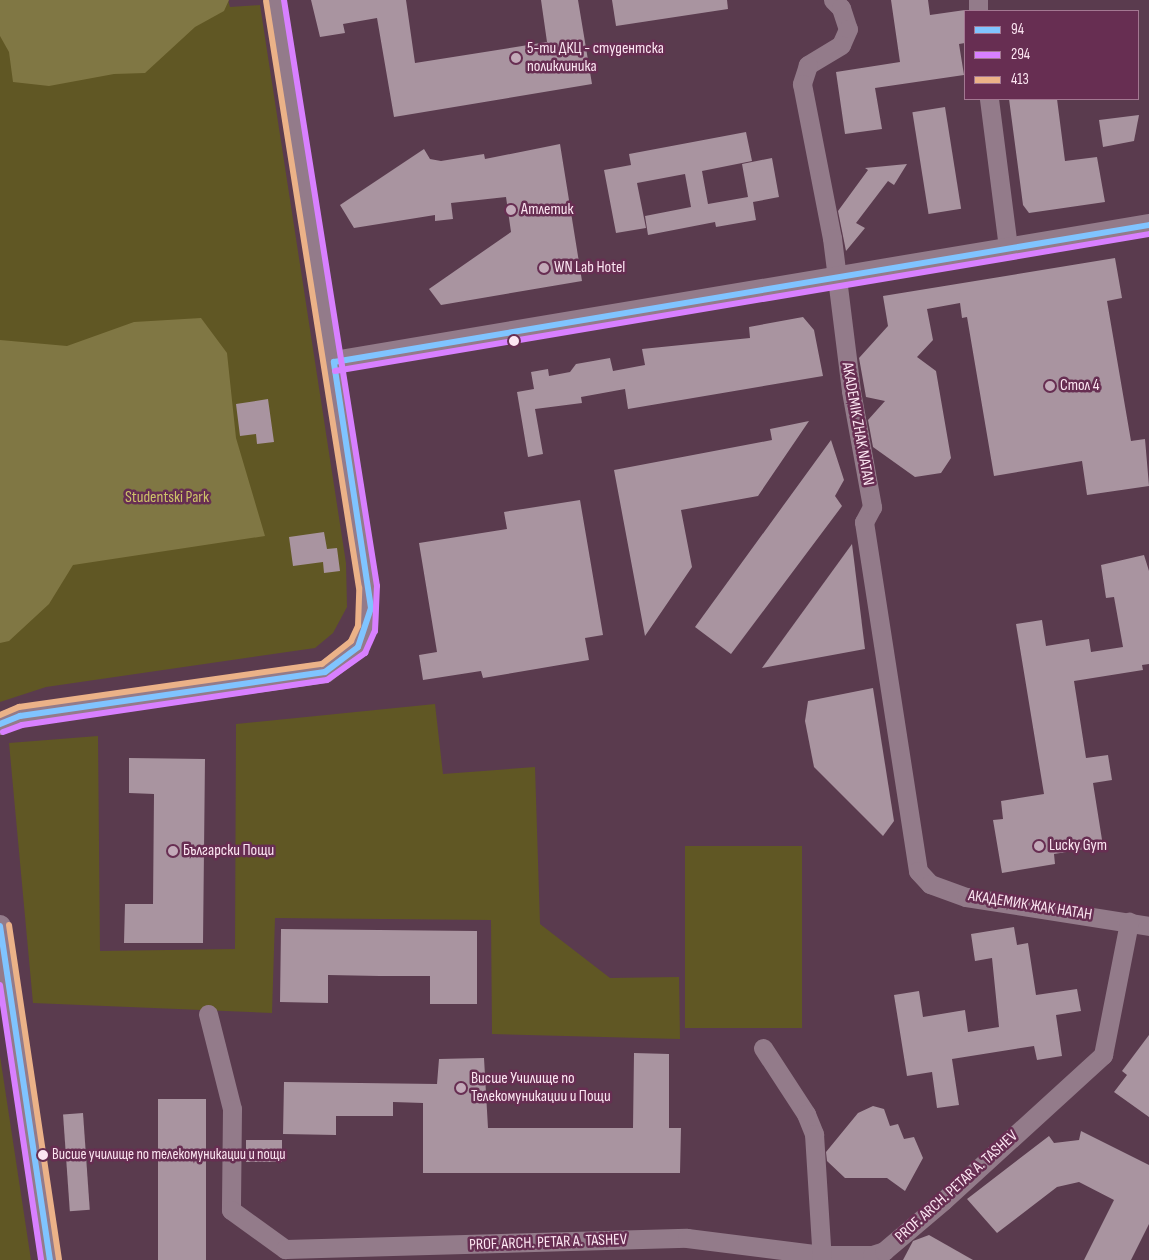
<!DOCTYPE html>
<meta charset="utf-8">
<style>
body{margin:0}
#map{position:relative;width:1149px;height:1260px;overflow:hidden;background:#5a3b4e;font-family:"Sofia Sans Condensed",sans-serif}
div>[style]{position:absolute}
.green>*{inset:0;background:#605724;transform-origin:0 0}
.forest>*{inset:0;background:#807744}
.building>*{inset:0;background:#a994a0;transform-origin:0 0}
.minor>*{height:19px;margin:-9.5px;padding:0 9.5px;transform-origin:9.5px;border-radius:9.5px;background:#937b8a}
.tertiary>*{height:22px;margin:-11px;padding:0 11px;transform-origin:11px;border-radius:11px;background:#937b8a}
.bus-1>*{height:6px;margin:-3px;padding:0 3px;transform-origin:3px;border-radius:3px;background:#80c4ff}
.bus-2>*{height:6px;margin:-3px;padding:0 3px;transform-origin:3px;border-radius:3px;background:#d880ff}
.bus-3>*{height:6px;margin:-3px;padding:0 3px;transform-origin:3px;border-radius:3px;background:#ebb288}
.dots>*{width:14px;height:14px;translate:-50% -50%;box-sizing:border-box;border:2px solid #672e52;border-radius:50%}
span{translate:-50% -50%;white-space:nowrap;text-align:center;line-height:1.15;-webkit-text-stroke:5px #672e52;paint-order:stroke}
.bus-label{font-size:15px;color:#fce6f2}
.left{translate:0 -50%;text-align:left}
.poi-label{font-size:16px;color:#fce6f2}
.street-label{font-size:16px;color:#fce6f2}
.park-label{font-size:16px;color:#ccc369}
.legend{position:absolute;left:964px;top:10px;width:175px;height:90px;box-sizing:border-box;background:#672e52;border:1px solid #a37892;margin:0;padding:6px 9px;list-style:none;font-size:15px;color:#fce6f2}
.legend li{display:flex;align-items:center;gap:10px;height:25px}
.legend b{width:25px;border:1px solid #a37892}
</style>
<div id="map">
<div class="green">
<div style="clip-path:polygon(0 0,228px 0,230px 7px,260px 5px,346px 563px,347px 607px,333px 633px,315px 648px,46px 687px,0 702px)"></div>
<div style="clip-path:polygon(435px 704px,443px 774px,535px 767px,540px 924px,610px 978px,679px 977px,680px 1039px,492px 1034px,491px 920px,275px 918px,272px 1013px,33px 1003px,9px 743px,98px 736px,100px 951px,235px 949px,236px 724px)"></div>
<div style="left:685px;top:846px;width:117px;height:182px"></div>
<div style="clip-path:polygon(0 1056px,31px 1260px,0 1260px)"></div>
</div>
<div class="forest">
<div style="clip-path:polygon(0 0,229px 0,224px 11px,195px 27px,145px 73px,114px 74px,49px 86px,13px 82px,9px 52px,0 36px)"></div>
<div style="clip-path:polygon(201px 318px,227px 353px,236px 438px,265px 536px,73px 565px,49px 604px,9px 641px,0 643px,0 340px,67px 346px,134px 322px)"></div>
</div>
<div class="building">
<div style="clip-path:polygon(311px 0,406px 0,415px 63px,547px 42px,541px 0,578px 0,592px 84px,394px 117px,377px 18px,343px 24px,345px 33px,320px 37px)"></div>
<div style="clip-path:polygon(612px 0,727px 0,728px 9px,616px 26px)"></div>
<div style="clip-path:polygon(891px 0,928px 0,930px 15px,965px 10px,965px 43px,959px 44px,964px 75px,875px 88px,882px 129px,845px 134px,836px 72px,900px 62px)"></div>
<div style="clip-path:polygon(1009px 99px,1057px 99px,1065px 161px,1097px 157px,1105px 202px,1029px 213px,1023px 205px)"></div>
<div style="left:945px;top:107px;width:103px;height:33px;rotate:81deg"></div>
<div style="clip-path:polygon(1139px 115px,1134px 141px,1103px 147px,1099px 120px)"></div>
<div style="clip-path:polygon(746px 132px,752px 161px,702px 171px,708px 204px,748px 197px,742px 164px,772px 158px,779px 197px,753px 202px,756px 220px,716px 227px,715px 222px,648px 235px,645px 216px,691px 207px,685px 174px,637px 183px,646px 228px,616px 233px,604px 170px,631px 165px,629px 154px)"></div>
<div style="clip-path:polygon(560px 144px,582px 281px,441px 305px,429px 289px,511px 232px,506px 197px,451px 203px,453px 219px,435px 221px,435px 215px,354px 228px,340px 205px,424px 149px,430px 159px,441px 161px,484px 154px,485px 159px)"></div>
<div style="clip-path:polygon(907px 164px,894px 185px,888px 181px,856px 223px,865px 228px,846px 251px,838px 211px,868px 170px,865px 168px)"></div>
<div style="clip-path:polygon(1115px 258px,1122px 298px,1107px 301px,1131px 441px,1145px 439px,1149px 486px,1087px 495px,1082px 461px,994px 476px,967px 317px,962px 318px,960px 303px,927px 309px,933px 340px,917px 357px,936px 371px,951px 458px,941px 473px,915px 477px,873px 447px,868px 420px,885px 401px,866px 397px,859px 358px,888px 326px,883px 296px)"></div>
<div style="clip-path:polygon(803px 317px,814px 330px,823px 376px,628px 409px,625px 389px,581px 397px,582px 403px,535px 409px,543px 454px,528px 457px,517px 392px,534px 389px,531px 372px,548px 369px,549px 376px,570px 372px,576px 364px,610px 358px,613px 371px,645px 365px,642px 349px,750px 338px,749px 327px)"></div>
<div style="clip-path:polygon(268px 399px,274px 442px,257px 444px,256px 434px,240px 436px,236px 404px)"></div>
<div style="clip-path:polygon(809px 421px,758px 496px,681px 510px,692px 567px,645px 636px,614px 470px,772px 440px,770px 429px)"></div>
<div style="clip-path:polygon(831px 440px,844px 480px,835px 496px,842px 506px,731px 654px,695px 627px)"></div>
<div style="clip-path:polygon(580px 500px,603px 635px,585px 638px,589px 660px,483px 678px,481px 671px,423px 680px,419px 655px,437px 652px,419px 543px,507px 529px,504px 512px)"></div>
<div style="clip-path:polygon(324px 532px,327px 549px,337px 548px,340px 571px,324px 573px,323px 562px,293px 566px,289px 537px)"></div>
<div style="clip-path:polygon(852px 544px,865px 649px,762px 668px)"></div>
<div style="clip-path:polygon(1144px 555px,1149px 571px,1149px 664px,1142px 665px,1143px 670px,1074px 681px,1086px 758px,1108px 755px,1112px 780px,1093px 783px,1103px 846px,1054px 854px,1055px 864px,1002px 873px,993px 820px,1003px 819px,1001px 801px,1044px 794px,1016px 624px,1042px 620px,1046px 646px,1089px 639px,1091px 652px,1123px 647px,1114px 597px,1106px 598px,1101px 565px)"></div>
<div style="clip-path:polygon(873px 688px,894px 821px,883px 836px,814px 767px,805px 721px,808px 701px)"></div>
<div style="clip-path:polygon(129px 758px,205px 759px,203px 943px,124px 943px,125px 904px,153px 904px,154px 794px,129px 793px)"></div>
<div style="clip-path:polygon(1014px 927px,1017px 945px,1028px 943px,1036px 995px,1077px 989px,1081px 1011px,1056px 1015px,1062px 1056px,1037px 1060px,1034px 1046px,952px 1059px,959px 1105px,937px 1108px,932px 1072px,907px 1076px,894px 995px,919px 991px,923px 1017px,965px 1010px,968px 1032px,999px 1027px,992px 958px,975px 961px,971px 934px)"></div>
<div style="clip-path:polygon(281px 929px,477px 931px,477px 1004px,430px 1004px,430px 976px,380px 976px,328px 975px,328px 1003px,280px 1002px)"></div>
<div style="clip-path:polygon(1149px 1035px,1149px 1117px,1114px 1092px,1127px 1075px,1122px 1071px)"></div>
<div style="clip-path:polygon(634px 1053px,669px 1054px,669px 1128px,681px 1128px,680px 1173px,423px 1173px,423px 1103px,393px 1102px,393px 1116px,336px 1116px,336px 1135px,283px 1134px,284px 1082px,437px 1084px,439px 1059px,484px 1058px,488px 1128px,633px 1128px)"></div>
<div style="left:206px;top:1099px;width:161px;height:48px;rotate:90deg"></div>
<div style="clip-path:polygon(873px 1106px,884px 1109px,890px 1126px,898px 1124px,904px 1139px,914px 1137px,923px 1158px,905px 1191px,887px 1178px,845px 1178px,827px 1161px,826px 1152px,858px 1113px)"></div>
<div style="left:83px;top:1113px;width:97px;height:20px;rotate:86deg"></div>
<div style="clip-path:polygon(1081px 1131px,1149px 1165px,1149px 1224px,1131px 1260px,1084px 1260px,1114px 1200px,1079px 1182px,1057px 1187px,997px 1233px,967px 1199px,1049px 1136px,1054px 1143px,1079px 1140px)"></div>
<div style="left:246px;top:1140px;width:36px;height:22px"></div>
<div style="clip-path:polygon(929px 1235px,973px 1260px,903px 1260px,913px 1241px)"></div>
</div>
<div class="minor">
<div style="left:833px;top:0;width:11px;rotate:45deg"></div>
<div style="left:841px;top:8px;width:22px;rotate:72deg"></div>
<div style="left:848px;top:29px;width:17px;rotate:114deg"></div>
<div style="left:841px;top:45px;width:39px;rotate:149deg"></div>
<div style="left:808px;top:65px;width:20px;rotate:108deg"></div>
<div style="left:802px;top:84px;width:157px;rotate:79deg"></div>
<div style="left:832px;top:238px;width:154px;rotate:82.9deg"></div>
<div style="left:851px;top:391px;width:118px;rotate:79.7deg"></div>
<div style="left:872px;top:507px;width:17px;rotate:118deg"></div>
<div style="left:864px;top:522px;width:353px;rotate:81.2deg"></div>
<div style="left:918px;top:871px;width:18px;rotate:47deg"></div>
<div style="left:930px;top:884px;width:38px;rotate:20deg"></div>
<div style="left:966px;top:897px;width:185px;rotate:9deg"></div>
<div style="left:978px;top:0;width:11px;rotate:90deg"></div>
<div style="left:989px;top:99px;width:150px;rotate:82.7deg"></div>
<div style="left:208px;top:1014px;width:98px;rotate:75.8deg"></div>
<div style="left:232px;top:1109px;width:101px;rotate:90.6deg"></div>
<div style="left:231px;top:1210px;width:67px;rotate:35.8deg"></div>
<div style="left:285px;top:1249px;width:402px;rotate:-1.6deg"></div>
<div style="left:687px;top:1238px;width:136px;rotate:7.2deg"></div>
<div style="left:822px;top:1255px;width:50px"></div>
<div style="left:872px;top:1255px;width:13px;rotate:-18deg"></div>
<div style="left:884px;top:1251px;width:77px;rotate:-40.3deg"></div>
<div style="left:943px;top:1201px;width:217px;rotate:-42.4deg"></div>
<div style="left:1103px;top:1055px;width:136px;rotate:-78.9deg"></div>
<div style="left:763px;top:1048px;width:79px;rotate:56.9deg"></div>
<div style="left:806px;top:1114px;width:22px;rotate:68deg"></div>
<div style="left:814px;top:1134px;width:126px;rotate:86.4deg"></div>
</div>
<div class="tertiary">
<div style="left:334px;top:362px;width:826px;rotate:-9.54deg"></div>
<div style="left:0;top:724px;width:22px;rotate:-22deg"></div>
<div style="left:20px;top:716px;width:308px;rotate:-8.2deg"></div>
<div style="left:325px;top:672px;width:41px;rotate:-37.1deg"></div>
<div style="left:358px;top:647px;width:21px;rotate:-65deg"></div>
<div style="left:367px;top:628px;width:41px;rotate:-88.6deg"></div>
<div style="left:368px;top:587px;width:594px;rotate:-99deg"></div>
<div style="left:0;top:926px;width:338px;rotate:81.5deg"></div>
</div>
<div class="bus-1">
<div style="left:334px;top:362px;width:826px;rotate:-9.54deg"></div>
<div style="left:0;top:724px;width:22px;rotate:-22deg"></div>
<div style="left:20px;top:716px;width:308px;rotate:-8.2deg"></div>
<div style="left:325px;top:672px;width:41px;rotate:-37.1deg"></div>
<div style="left:358px;top:647px;width:41px;rotate:-71.6deg"></div>
<div style="left:371px;top:608px;width:249px;rotate:-98.6deg"></div>
<div style="left:0;top:926px;width:338px;rotate:81.5deg"></div>
</div>
<div class="bus-2">
<div style="left:335px;top:371px;width:825px;rotate:-9.55deg"></div>
<div style="left:3px;top:732px;width:20px;rotate:-20deg"></div>
<div style="left:22px;top:725px;width:308px;rotate:-8.4deg"></div>
<div style="left:327px;top:680px;width:47px;rotate:-35.4deg"></div>
<div style="left:365px;top:653px;width:24px;rotate:-66deg"></div>
<div style="left:375px;top:631px;width:45px;rotate:-87.5deg"></div>
<div style="left:377px;top:586px;width:593px;rotate:-99.02deg"></div>
<div style="left:0;top:985px;width:278px;rotate:81.5deg"></div>
</div>
<div class="bus-3">
<div style="left:0;top:715px;width:21px;rotate:-23deg"></div>
<div style="left:19px;top:707px;width:306px;rotate:-8.1deg"></div>
<div style="left:322px;top:664px;width:37px;rotate:-38deg"></div>
<div style="left:351px;top:641px;width:17px;rotate:-65deg"></div>
<div style="left:358px;top:626px;width:38px;rotate:-88deg"></div>
<div style="left:359px;top:588px;width:594px;rotate:-99deg"></div>
<div style="left:9px;top:925px;width:338px;rotate:81.5deg"></div>
</div>
<div class="dots">
<div style="left:516px;top:58px;background:#c3aab9"></div>
<div style="left:511px;top:210px;background:#c3aab9"></div>
<div style="left:544px;top:268px;background:#c3aab9"></div>
<div style="left:514px;top:341px;background:#fce6f2"></div>
<div style="left:1050px;top:386px;background:#c3aab9"></div>
<div style="left:1039px;top:846px;background:#c3aab9"></div>
<div style="left:173px;top:851px;background:#c3aab9"></div>
<div style="left:461px;top:1088px;background:#c3aab9"></div>
<div style="left:43px;top:1155px;background:#fce6f2"></div>
</div>
<div class="bus-label">
<span class="left" style="left:52px;top:1155px">Висше училище по телекомуникации и пощи</span>
</div>
<div class="poi-label">
<span class="left" style="left:527px;top:58px">5-ти ДКЦ - студентска<br>поликлиника</span>
<span class="left" style="left:521px;top:210px">Атлетик</span>
<span class="left" style="left:554px;top:268px">WN Lab Hotel</span>
<span class="left" style="left:1060px;top:386px">Стол 4</span>
<span class="left" style="left:1049px;top:846px">Lucky Gym</span>
<span class="left" style="left:183px;top:851px">Български Пощи</span>
<span class="left" style="left:471px;top:1088px">Висше Училище по<br>Телекомуникации и Пощи</span>
</div>
<div class="street-label">
<span style="left:857px;top:424px;rotate:80deg">AKADEMIK ZHAK NATAN</span>
<span style="left:1030px;top:906px;rotate:9deg">АКАДЕМИК ЖАК НАТАН</span>
<span style="left:957px;top:1187px;rotate:-42deg">PROF. ARCH. PETAR A. TASHEV</span>
<span style="left:548px;top:1243px;rotate:-2deg">PROF. ARCH. PETAR A. TASHEV</span>
</div>
<div class="park-label">
<span style="left:167px;top:498px">Studentski Park</span>
</div>
<ul class="legend">
<li><b style="height:6px;background:#80c4ff"></b>94</li>
<li><b style="height:6px;background:#d880ff"></b>294</li>
<li><b style="height:6px;background:#ebb288"></b>413</li>
</ul>
</div>
